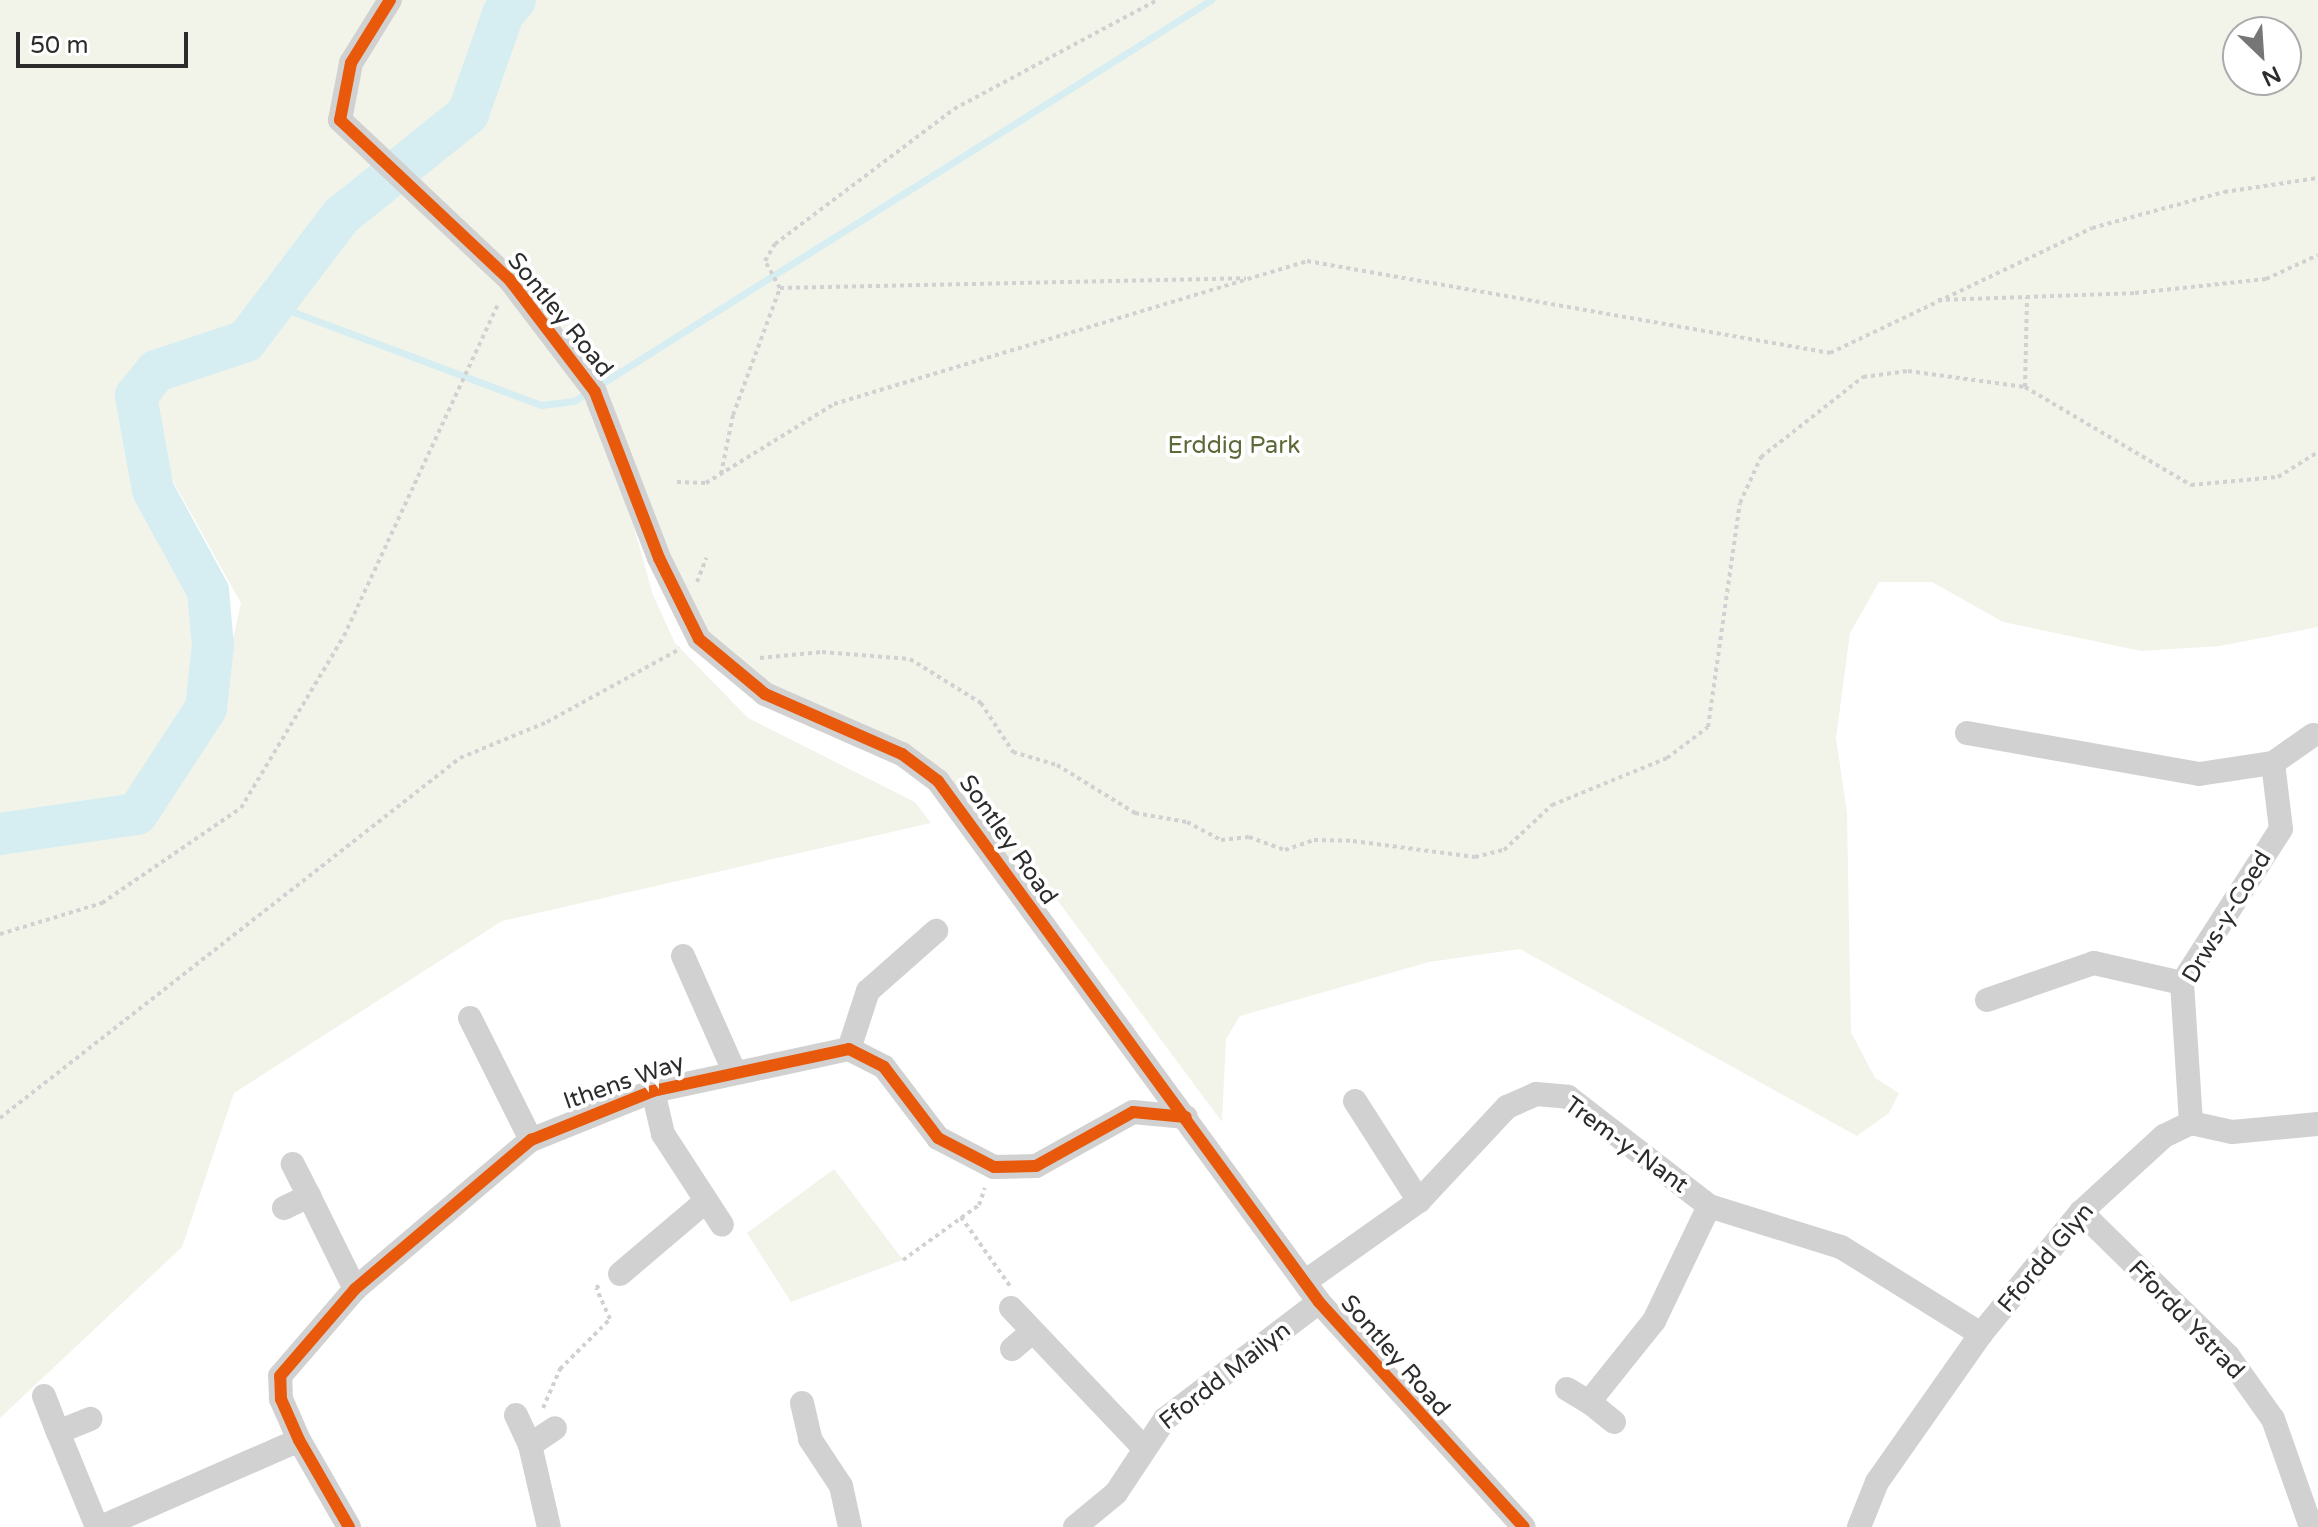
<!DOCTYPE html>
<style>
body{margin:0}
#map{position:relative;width:2318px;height:1527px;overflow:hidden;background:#fff;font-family:"Varela Round",sans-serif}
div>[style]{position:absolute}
.green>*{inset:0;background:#f2f4ea}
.stream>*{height:7px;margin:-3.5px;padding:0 3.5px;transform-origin:3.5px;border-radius:3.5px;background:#d6eef2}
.river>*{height:42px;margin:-21px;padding:0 21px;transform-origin:21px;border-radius:21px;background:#d6eef2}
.path>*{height:4px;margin-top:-2px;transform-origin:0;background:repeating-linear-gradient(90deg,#d1d1d1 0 4px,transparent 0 8px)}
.street>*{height:24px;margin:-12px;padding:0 12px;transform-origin:12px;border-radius:12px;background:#d1d1d1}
.cycleway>*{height:12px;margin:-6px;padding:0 6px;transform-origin:6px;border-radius:6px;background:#e8590c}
span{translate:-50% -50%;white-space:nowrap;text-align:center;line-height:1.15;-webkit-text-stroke:8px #fff;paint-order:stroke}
.street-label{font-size:24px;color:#2c2c2c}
.park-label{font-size:24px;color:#5c6938}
.north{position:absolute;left:2222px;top:16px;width:80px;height:80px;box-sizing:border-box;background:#fff;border:2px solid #ababab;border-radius:50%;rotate:155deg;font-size:22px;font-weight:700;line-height:32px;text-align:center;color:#2c2c2c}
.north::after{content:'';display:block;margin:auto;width:28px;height:36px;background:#767676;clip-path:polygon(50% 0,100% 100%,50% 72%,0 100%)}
.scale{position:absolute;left:16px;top:32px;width:172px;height:36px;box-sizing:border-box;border:4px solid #2c2c2c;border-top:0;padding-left:10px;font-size:24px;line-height:28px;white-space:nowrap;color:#2c2c2c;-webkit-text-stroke:6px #fff;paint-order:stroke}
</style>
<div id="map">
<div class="green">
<div style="clip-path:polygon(evenodd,0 0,2318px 0,2318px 627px,2220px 646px,2141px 651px,2003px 622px,1932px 582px,1879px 582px,1850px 633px,1836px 738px,1847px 813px,1851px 1032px,1875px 1078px,1899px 1093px,1889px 1113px,1857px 1136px,1520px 949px,1429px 962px,1240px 1016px,1226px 1039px,1222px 1122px,1052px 893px,1017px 893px,938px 781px,822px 720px,699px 639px,595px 392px,499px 279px,578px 381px,619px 474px,653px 595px,675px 643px,748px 718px,915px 802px,931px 823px,502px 921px,234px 1093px,182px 1247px,0 1418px,0 0,2238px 32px,2286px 32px,2286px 80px,2238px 80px,2238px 32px,0 0,160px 440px,174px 483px,241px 603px,231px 648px,194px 607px,160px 517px,145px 496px,160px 440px)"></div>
<div style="clip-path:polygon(834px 1169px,903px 1260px,791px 1302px,747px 1233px)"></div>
</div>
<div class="stream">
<div style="left:275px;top:305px;width:284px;rotate:20.6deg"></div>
<div style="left:541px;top:405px;width:33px;rotate:-7deg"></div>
<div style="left:574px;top:401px;width:753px;rotate:-32.19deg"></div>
</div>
<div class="river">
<div style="left:0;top:834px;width:138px;rotate:-8.3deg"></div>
<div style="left:137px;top:814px;width:126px;rotate:-56.9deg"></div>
<div style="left:206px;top:708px;width:62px;rotate:-83.6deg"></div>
<div style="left:213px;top:646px;width:55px;rotate:-95.2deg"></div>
<div style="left:208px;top:591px;width:115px;rotate:-118.6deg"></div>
<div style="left:153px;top:490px;width:96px;rotate:-100.3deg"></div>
<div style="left:136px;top:396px;width:32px;rotate:-51deg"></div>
<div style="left:156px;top:371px;width:95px;rotate:-18.4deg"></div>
<div style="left:246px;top:341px;width:157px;rotate:-52.8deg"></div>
<div style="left:341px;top:216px;width:163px;rotate:-38.8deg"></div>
<div style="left:468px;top:114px;width:106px;rotate:-70.7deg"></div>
<div style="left:503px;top:14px;width:18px;rotate:-49deg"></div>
</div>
<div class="path">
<div style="left:780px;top:288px;width:466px;rotate:-1.2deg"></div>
<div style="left:1938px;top:300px;width:197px;rotate:-2deg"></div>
<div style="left:2135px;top:293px;width:132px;rotate:-6.1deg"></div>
<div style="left:2266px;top:279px;width:57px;rotate:-24.8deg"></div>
<div style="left:2025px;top:387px;width:90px;rotate:-88.7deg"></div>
<div style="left:721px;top:474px;width:60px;rotate:-78.5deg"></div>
<div style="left:733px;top:415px;width:135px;rotate:-69.7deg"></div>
<div style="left:780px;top:288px;width:31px;rotate:-119deg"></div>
<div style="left:765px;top:261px;width:20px;rotate:-60deg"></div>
<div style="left:775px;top:244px;width:224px;rotate:-37deg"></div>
<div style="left:954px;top:109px;width:230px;rotate:-28.2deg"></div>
<div style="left:677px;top:482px;width:29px;rotate:2deg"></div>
<div style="left:706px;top:483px;width:150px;rotate:-31.7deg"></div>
<div style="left:834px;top:404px;width:494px;rotate:-16.8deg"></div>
<div style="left:1307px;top:261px;width:531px;rotate:9.98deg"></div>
<div style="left:1830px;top:353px;width:290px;rotate:-25.5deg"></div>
<div style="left:2092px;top:228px;width:137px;rotate:-15.3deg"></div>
<div style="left:2224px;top:192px;width:95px;rotate:-8.5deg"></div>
<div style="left:697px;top:582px;width:26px;rotate:-69deg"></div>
<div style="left:760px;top:658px;width:62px;rotate:-5.5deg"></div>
<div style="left:822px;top:652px;width:88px;rotate:4.5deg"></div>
<div style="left:910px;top:659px;width:84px;rotate:31.8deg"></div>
<div style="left:981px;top:703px;width:59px;rotate:56.9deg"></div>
<div style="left:1013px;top:752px;width:46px;rotate:16.5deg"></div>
<div style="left:1057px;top:765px;width:92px;rotate:31.6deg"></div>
<div style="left:1135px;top:813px;width:53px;rotate:9.8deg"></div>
<div style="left:1187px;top:822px;width:38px;rotate:28deg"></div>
<div style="left:1221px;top:840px;width:28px;rotate:-6deg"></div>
<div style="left:1249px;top:837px;width:38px;rotate:20deg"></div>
<div style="left:1285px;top:850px;width:31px;rotate:-19deg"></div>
<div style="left:1314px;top:840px;width:39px;rotate:1deg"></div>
<div style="left:1353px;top:841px;width:123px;rotate:7.5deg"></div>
<div style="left:1475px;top:857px;width:30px;rotate:-14deg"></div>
<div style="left:1504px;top:850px;width:66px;rotate:-43.2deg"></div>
<div style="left:1552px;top:805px;width:124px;rotate:-22.2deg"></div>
<div style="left:1667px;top:758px;width:51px;rotate:-37.1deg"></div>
<div style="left:1708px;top:727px;width:226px;rotate:-81.9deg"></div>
<div style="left:1740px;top:503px;width:51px;rotate:-65.5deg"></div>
<div style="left:1761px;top:457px;width:130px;rotate:-38.1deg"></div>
<div style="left:1863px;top:377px;width:45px;rotate:-7.6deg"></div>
<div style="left:1908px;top:371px;width:118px;rotate:7.8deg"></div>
<div style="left:2025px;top:387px;width:193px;rotate:30.6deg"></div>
<div style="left:2191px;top:485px;width:87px;rotate:-5.3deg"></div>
<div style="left:2278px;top:477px;width:47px;rotate:-32deg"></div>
<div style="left:0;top:934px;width:107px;rotate:-16.9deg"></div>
<div style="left:102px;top:903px;width:168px;rotate:-34.4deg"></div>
<div style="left:241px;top:808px;width:200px;rotate:-59.1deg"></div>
<div style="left:344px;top:636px;width:366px;rotate:-65.1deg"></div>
<div style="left:0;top:1118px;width:584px;rotate:-38.05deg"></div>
<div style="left:460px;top:758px;width:94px;rotate:-22.5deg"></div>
<div style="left:547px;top:722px;width:152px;rotate:-28.8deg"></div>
<div style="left:961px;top:1217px;width:85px;rotate:54.6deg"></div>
<div style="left:903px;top:1260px;width:94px;rotate:-35.9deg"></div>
<div style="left:979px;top:1205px;width:18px;rotate:-71deg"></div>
<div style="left:543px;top:1408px;width:43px;rotate:-66.4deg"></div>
<div style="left:560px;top:1369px;width:71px;rotate:-45deg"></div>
<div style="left:610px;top:1319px;width:34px;rotate:-114deg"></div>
<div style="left:596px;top:1288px;width:6px;rotate:-39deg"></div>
</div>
<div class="street">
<div style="left:390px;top:0;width:74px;rotate:121.8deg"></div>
<div style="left:351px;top:63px;width:58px;rotate:100.9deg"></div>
<div style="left:340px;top:120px;width:232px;rotate:43.3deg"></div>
<div style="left:509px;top:279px;width:142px;rotate:52.7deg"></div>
<div style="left:595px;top:392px;width:178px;rotate:68.9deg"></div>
<div style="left:659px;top:558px;width:90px;rotate:63.7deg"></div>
<div style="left:699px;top:639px;width:86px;rotate:39.8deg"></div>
<div style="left:765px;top:694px;width:150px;rotate:23.7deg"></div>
<div style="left:902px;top:754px;width:45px;rotate:36.9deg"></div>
<div style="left:938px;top:781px;width:645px;rotate:53.82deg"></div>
<div style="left:1319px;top:1302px;width:304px;rotate:47.7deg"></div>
<div style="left:1967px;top:733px;width:236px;rotate:10deg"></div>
<div style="left:2199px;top:774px;width:75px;rotate:-8.5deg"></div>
<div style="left:2273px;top:763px;width:66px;rotate:83.1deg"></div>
<div style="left:2281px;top:829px;width:183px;rotate:122.7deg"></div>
<div style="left:2182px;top:983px;width:140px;rotate:86.3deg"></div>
<div style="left:2273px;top:763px;width:49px;rotate:-35deg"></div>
<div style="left:683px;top:956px;width:126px;rotate:66.1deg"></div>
<div style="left:1987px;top:1000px;width:113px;rotate:-19.1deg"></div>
<div style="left:2094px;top:963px;width:90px;rotate:12.8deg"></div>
<div style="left:470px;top:1018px;width:136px;rotate:63.4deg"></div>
<div style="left:849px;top:1049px;width:61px;rotate:-71.9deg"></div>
<div style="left:868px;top:991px;width:91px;rotate:-41.4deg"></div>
<div style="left:653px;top:1091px;width:44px;rotate:76.9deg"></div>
<div style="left:663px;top:1134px;width:108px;rotate:57deg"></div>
<div style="left:1355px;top:1101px;width:119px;rotate:57.4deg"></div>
<div style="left:309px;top:1196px;width:104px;rotate:63.7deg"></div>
<div style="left:284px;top:1208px;width:28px;rotate:-26deg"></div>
<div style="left:309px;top:1196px;width:36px;rotate:-117deg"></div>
<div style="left:2081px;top:1212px;width:206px;rotate:44.4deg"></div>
<div style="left:2228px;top:1356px;width:77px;rotate:54.5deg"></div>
<div style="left:2273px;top:1419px;width:114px;rotate:70.6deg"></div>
<div style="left:620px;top:1274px;width:113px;rotate:-40.3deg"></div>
<div style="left:1306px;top:1281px;width:138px;rotate:-35.3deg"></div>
<div style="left:1419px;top:1201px;width:129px;rotate:-46.9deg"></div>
<div style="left:1507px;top:1107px;width:32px;rotate:-24deg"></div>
<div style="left:1536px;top:1094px;width:32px;rotate:5deg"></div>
<div style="left:1568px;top:1097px;width:178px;rotate:37.7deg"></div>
<div style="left:1709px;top:1206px;width:138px;rotate:17.3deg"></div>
<div style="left:1841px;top:1247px;width:165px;rotate:31.9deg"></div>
<div style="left:1011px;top:1308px;width:190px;rotate:46.5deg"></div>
<div style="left:1012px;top:1349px;width:25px;rotate:-40deg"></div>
<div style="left:1567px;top:1389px;width:26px;rotate:31deg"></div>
<div style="left:44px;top:1396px;width:39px;rotate:69deg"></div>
<div style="left:58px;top:1432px;width:35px;rotate:-22deg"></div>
<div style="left:802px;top:1403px;width:37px;rotate:77deg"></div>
<div style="left:810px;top:1439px;width:56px;rotate:56.6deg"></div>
<div style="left:841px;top:1486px;width:42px;rotate:77.6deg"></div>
<div style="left:516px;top:1415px;width:33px;rotate:65deg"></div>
<div style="left:530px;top:1445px;width:30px;rotate:-34deg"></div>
<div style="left:1614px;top:1422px;width:32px;rotate:-141deg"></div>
<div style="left:1589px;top:1402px;width:104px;rotate:-51.3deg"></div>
<div style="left:1654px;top:1321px;width:127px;rotate:-64.4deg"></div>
<div style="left:58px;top:1432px;width:103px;rotate:67.7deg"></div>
<div style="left:530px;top:1445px;width:84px;rotate:77deg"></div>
<div style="left:101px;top:1527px;width:216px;rotate:-23.7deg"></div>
<div style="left:349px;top:1527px;width:100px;rotate:-119.9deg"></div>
<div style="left:299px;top:1440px;width:45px;rotate:-113.7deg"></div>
<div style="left:281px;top:1399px;width:23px;rotate:-92deg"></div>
<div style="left:280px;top:1376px;width:115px;rotate:-49.2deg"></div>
<div style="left:355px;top:1289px;width:231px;rotate:-40.3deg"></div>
<div style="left:531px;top:1140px;width:131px;rotate:-21.9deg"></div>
<div style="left:653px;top:1091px;width:200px;rotate:-12.1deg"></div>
<div style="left:849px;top:1049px;width:39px;rotate:27deg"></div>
<div style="left:884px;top:1067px;width:89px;rotate:52.7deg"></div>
<div style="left:938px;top:1138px;width:63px;rotate:27.4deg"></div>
<div style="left:994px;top:1167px;width:42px;rotate:-1.4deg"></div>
<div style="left:1036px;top:1166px;width:111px;rotate:-29.1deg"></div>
<div style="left:1133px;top:1112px;width:53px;rotate:5.4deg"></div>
<div style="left:1075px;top:1527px;width:53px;rotate:-39.7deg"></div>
<div style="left:1116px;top:1493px;width:89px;rotate:-56.5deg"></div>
<div style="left:1165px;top:1419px;width:193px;rotate:-37.2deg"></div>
<div style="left:1859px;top:1527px;width:48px;rotate:-68.2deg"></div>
<div style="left:1877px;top:1482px;width:181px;rotate:-54.9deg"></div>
<div style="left:1981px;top:1334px;width:158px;rotate:-50.7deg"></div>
<div style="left:2081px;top:1212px;width:113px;rotate:-42.5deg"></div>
<div style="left:2164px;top:1136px;width:30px;rotate:-26deg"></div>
<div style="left:2191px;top:1123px;width:42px;rotate:12.4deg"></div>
<div style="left:2232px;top:1132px;width:86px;rotate:-5.3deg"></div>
</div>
<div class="cycleway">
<div style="left:390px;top:0;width:74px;rotate:121.8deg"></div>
<div style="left:351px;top:63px;width:58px;rotate:100.9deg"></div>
<div style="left:340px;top:120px;width:232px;rotate:43.3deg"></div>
<div style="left:509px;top:279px;width:142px;rotate:52.7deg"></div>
<div style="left:595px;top:392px;width:178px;rotate:68.9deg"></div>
<div style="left:659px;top:558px;width:90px;rotate:63.7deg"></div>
<div style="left:699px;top:639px;width:86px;rotate:39.8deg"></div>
<div style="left:765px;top:694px;width:150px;rotate:23.7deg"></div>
<div style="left:902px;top:754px;width:45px;rotate:36.9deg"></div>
<div style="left:938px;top:781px;width:645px;rotate:53.82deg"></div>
<div style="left:1319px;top:1302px;width:304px;rotate:47.7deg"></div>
<div style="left:349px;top:1527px;width:100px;rotate:-119.9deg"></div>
<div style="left:299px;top:1440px;width:45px;rotate:-113.7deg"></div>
<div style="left:281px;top:1399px;width:23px;rotate:-92deg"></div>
<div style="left:280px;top:1376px;width:115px;rotate:-49.2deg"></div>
<div style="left:355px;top:1289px;width:231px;rotate:-40.3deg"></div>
<div style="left:531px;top:1140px;width:131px;rotate:-21.9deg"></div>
<div style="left:653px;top:1091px;width:200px;rotate:-12.1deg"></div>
<div style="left:849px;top:1049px;width:39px;rotate:27deg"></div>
<div style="left:884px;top:1067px;width:89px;rotate:52.7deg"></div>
<div style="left:938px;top:1138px;width:63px;rotate:27.4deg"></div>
<div style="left:994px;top:1167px;width:42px;rotate:-1.4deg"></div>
<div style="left:1036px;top:1166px;width:111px;rotate:-29.1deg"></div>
<div style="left:1133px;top:1112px;width:53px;rotate:5.4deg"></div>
</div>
<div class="street-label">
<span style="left:560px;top:315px;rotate:51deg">Sontley Road</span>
<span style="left:1008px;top:840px;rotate:55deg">Sontley Road</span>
<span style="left:2227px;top:917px;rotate:-59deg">Drws-y-Coed</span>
<span style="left:624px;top:1082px;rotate:-19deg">Ithens Way</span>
<span style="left:1626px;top:1145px;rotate:36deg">Trem-y-Nant</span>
<span style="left:2046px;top:1258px;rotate:-50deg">Ffordd Glyn</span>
<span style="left:2186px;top:1320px;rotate:46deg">Ffordd Ystrad</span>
<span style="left:1395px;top:1356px;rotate:49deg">Sontley Road</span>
<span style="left:1225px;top:1376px;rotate:-38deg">Ffordd Mailyn</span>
</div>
<div class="park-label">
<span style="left:1234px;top:446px">Erddig Park</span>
</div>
<div class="north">N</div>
<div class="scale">50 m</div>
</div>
